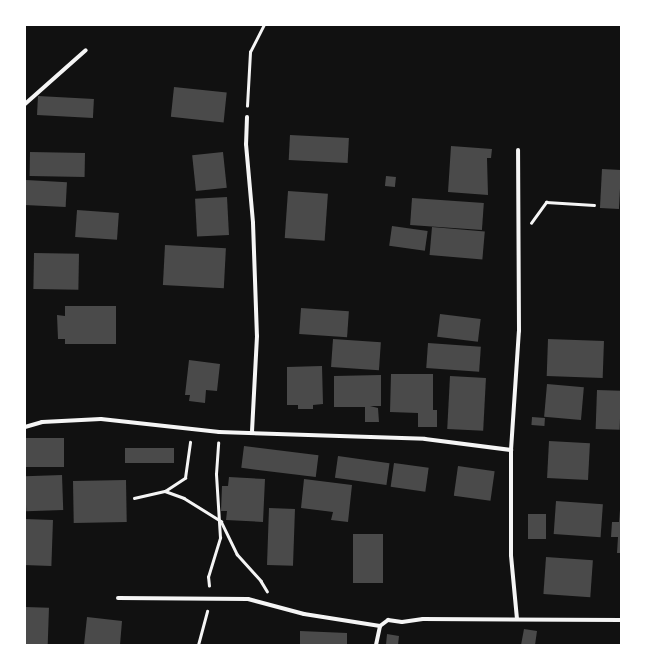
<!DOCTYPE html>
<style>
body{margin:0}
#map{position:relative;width:646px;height:670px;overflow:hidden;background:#111;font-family:Lora,serif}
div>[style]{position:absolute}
.building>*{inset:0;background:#4a4a4a;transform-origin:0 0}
.path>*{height:2.5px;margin:-1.25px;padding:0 1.25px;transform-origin:1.25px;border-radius:1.25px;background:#f5f5f5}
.minor>*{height:4px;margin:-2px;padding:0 2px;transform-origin:2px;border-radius:2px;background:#f5f5f5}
span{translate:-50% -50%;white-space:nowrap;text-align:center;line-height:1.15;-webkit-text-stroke:3px #fff;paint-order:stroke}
.frame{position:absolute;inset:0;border:26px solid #fff;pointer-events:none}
</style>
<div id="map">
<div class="building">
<div style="left:174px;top:87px;width:53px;height:30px;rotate:6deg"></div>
<div style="left:38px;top:96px;width:56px;height:19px;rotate:3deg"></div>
<div style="left:290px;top:135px;width:59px;height:25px;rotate:3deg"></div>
<div style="clip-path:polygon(451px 146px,492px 149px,491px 158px,487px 158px,488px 195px,448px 192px)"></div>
<div style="left:30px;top:152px;width:55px;height:24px;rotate:1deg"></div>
<div style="left:223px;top:152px;width:36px;height:31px;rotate:84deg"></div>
<div style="left:602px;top:169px;width:19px;height:39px;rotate:3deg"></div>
<div style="left:386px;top:176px;width:10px;height:10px;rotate:6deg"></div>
<div style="left:26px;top:180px;width:41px;height:25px;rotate:3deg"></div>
<div style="left:288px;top:191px;width:40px;height:47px;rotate:4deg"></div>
<div style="left:227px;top:197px;width:38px;height:32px;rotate:87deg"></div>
<div style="left:412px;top:198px;width:72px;height:27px;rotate:4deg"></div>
<div style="left:77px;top:210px;width:42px;height:27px;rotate:4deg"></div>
<div style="left:392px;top:226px;width:36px;height:20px;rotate:8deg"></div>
<div style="left:432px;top:227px;width:53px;height:28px;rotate:5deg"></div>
<div style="left:165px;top:245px;width:61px;height:40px;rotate:3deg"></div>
<div style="left:34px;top:253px;width:45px;height:36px;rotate:1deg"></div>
<div style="clip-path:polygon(65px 306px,116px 306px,116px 344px,65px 344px,65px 339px,58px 339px,57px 315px,65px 316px)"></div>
<div style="left:301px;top:308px;width:48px;height:26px;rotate:4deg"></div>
<div style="left:440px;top:314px;width:41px;height:23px;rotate:7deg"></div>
<div style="left:333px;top:339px;width:48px;height:28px;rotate:4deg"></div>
<div style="left:548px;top:339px;width:56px;height:37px;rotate:2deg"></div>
<div style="left:428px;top:343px;width:53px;height:25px;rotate:4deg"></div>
<div style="clip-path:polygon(189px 360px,220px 364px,217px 391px,206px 390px,205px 403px,189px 401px,190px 395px,185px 395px)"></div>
<div style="clip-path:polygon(322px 366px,323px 404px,313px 405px,313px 409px,298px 409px,298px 405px,287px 405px,287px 367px)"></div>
<div style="clip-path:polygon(391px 374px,433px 374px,433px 410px,437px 410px,437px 427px,418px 427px,418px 413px,390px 412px)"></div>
<div style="clip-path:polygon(381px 375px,381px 406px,370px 406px,378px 408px,379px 422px,365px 422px,365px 407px,334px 407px,334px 376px)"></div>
<div style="left:450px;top:376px;width:36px;height:53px;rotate:3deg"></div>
<div style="left:547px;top:384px;width:37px;height:33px;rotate:5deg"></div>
<div style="left:597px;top:390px;width:24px;height:39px;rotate:2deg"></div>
<div style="left:532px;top:417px;width:13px;height:8px;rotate:4deg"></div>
<div style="left:25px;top:438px;width:39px;height:29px"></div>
<div style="left:549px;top:441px;width:41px;height:37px;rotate:3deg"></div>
<div style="left:244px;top:446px;width:75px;height:22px;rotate:7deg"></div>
<div style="left:174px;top:448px;width:15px;height:49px;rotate:90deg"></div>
<div style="left:338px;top:456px;width:52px;height:22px;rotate:8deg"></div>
<div style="left:394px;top:463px;width:35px;height:24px;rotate:8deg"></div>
<div style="left:458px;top:466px;width:37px;height:30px;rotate:8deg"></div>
<div style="left:62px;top:475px;width:35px;height:37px;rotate:88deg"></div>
<div style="clip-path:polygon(229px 477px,265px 479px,263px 522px,226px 520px,227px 511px,221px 511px,222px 486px,228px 486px)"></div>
<div style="clip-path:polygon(304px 479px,352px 485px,348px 522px,331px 520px,333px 512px,301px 508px)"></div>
<div style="left:126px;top:480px;width:42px;height:53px;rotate:89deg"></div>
<div style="left:556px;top:501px;width:47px;height:33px;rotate:4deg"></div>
<div style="left:269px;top:508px;width:26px;height:57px;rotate:2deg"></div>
<div style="clip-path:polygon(620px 510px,621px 510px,621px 553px,617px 553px,618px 537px,611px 537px,612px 522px,619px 522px)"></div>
<div style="left:528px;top:514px;width:18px;height:25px"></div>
<div style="left:25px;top:519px;width:28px;height:46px;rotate:2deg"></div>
<div style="left:353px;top:534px;width:30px;height:49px"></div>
<div style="left:546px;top:557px;width:47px;height:37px;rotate:4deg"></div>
<div style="left:25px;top:607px;width:24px;height:38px;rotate:2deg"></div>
<div style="clip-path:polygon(87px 617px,122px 621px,120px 645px,84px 645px)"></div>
<div style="clip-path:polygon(524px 629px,537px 631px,535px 645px,521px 645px)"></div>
<div style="clip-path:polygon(300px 631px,347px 633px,347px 645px,300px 645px)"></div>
<div style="clip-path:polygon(387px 634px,399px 636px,398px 645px,386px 645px)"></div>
</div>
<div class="path">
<div style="left:247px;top:106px;width:54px;rotate:-86.8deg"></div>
<div style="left:250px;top:52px;width:30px;rotate:-63deg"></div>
<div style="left:531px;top:223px;width:26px;rotate:-54deg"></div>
<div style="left:546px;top:202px;width:48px;rotate:3.6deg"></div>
<div style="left:165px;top:491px;width:20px;rotate:20deg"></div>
<div style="left:184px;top:498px;width:44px;rotate:31.9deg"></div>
<div style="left:221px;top:521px;width:37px;rotate:64deg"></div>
<div style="left:237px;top:554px;width:36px;rotate:48deg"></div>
<div style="left:261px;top:581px;width:12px;rotate:59deg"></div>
<div style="left:134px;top:498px;width:32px;rotate:-13deg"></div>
<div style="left:165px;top:491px;width:24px;rotate:-33deg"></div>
<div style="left:185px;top:478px;width:36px;rotate:-82deg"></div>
<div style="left:209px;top:586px;width:9px;rotate:-96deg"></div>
<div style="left:208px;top:577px;width:41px;rotate:-72.9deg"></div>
<div style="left:220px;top:538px;width:64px;rotate:-93.6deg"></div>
<div style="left:216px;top:474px;width:31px;rotate:-86deg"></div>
<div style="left:198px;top:645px;width:35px;rotate:-75deg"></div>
</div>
<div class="minor">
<div style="left:25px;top:104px;width:81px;rotate:-41.5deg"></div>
<div style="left:247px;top:117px;width:27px;rotate:92deg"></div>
<div style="left:246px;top:144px;width:79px;rotate:84.9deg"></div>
<div style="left:253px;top:223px;width:113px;rotate:88deg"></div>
<div style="left:257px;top:336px;width:96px;rotate:93deg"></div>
<div style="left:25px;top:427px;width:18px;rotate:-16deg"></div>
<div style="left:42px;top:422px;width:59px;rotate:-2.9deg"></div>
<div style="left:101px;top:419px;width:119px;rotate:6.3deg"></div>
<div style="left:219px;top:432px;width:206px;rotate:1.9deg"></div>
<div style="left:425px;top:439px;width:87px;rotate:7.3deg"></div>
<div style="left:118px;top:598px;width:130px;rotate:0.4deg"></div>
<div style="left:248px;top:599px;width:58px;rotate:15deg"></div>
<div style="left:304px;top:614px;width:77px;rotate:9deg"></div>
<div style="left:517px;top:619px;width:64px;rotate:-95.4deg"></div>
<div style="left:511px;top:555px;width:105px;rotate:-90deg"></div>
<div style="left:511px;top:450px;width:119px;rotate:-86.2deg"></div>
<div style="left:519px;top:331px;width:181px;rotate:-90.3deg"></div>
<div style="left:376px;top:645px;width:19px;rotate:-78deg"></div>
<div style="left:380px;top:626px;width:10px;rotate:-37deg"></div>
<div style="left:388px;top:620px;width:14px;rotate:8deg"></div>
<div style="left:402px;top:622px;width:21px;rotate:-8deg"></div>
<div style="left:423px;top:619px;width:198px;rotate:0.3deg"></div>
</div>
<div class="frame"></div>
</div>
